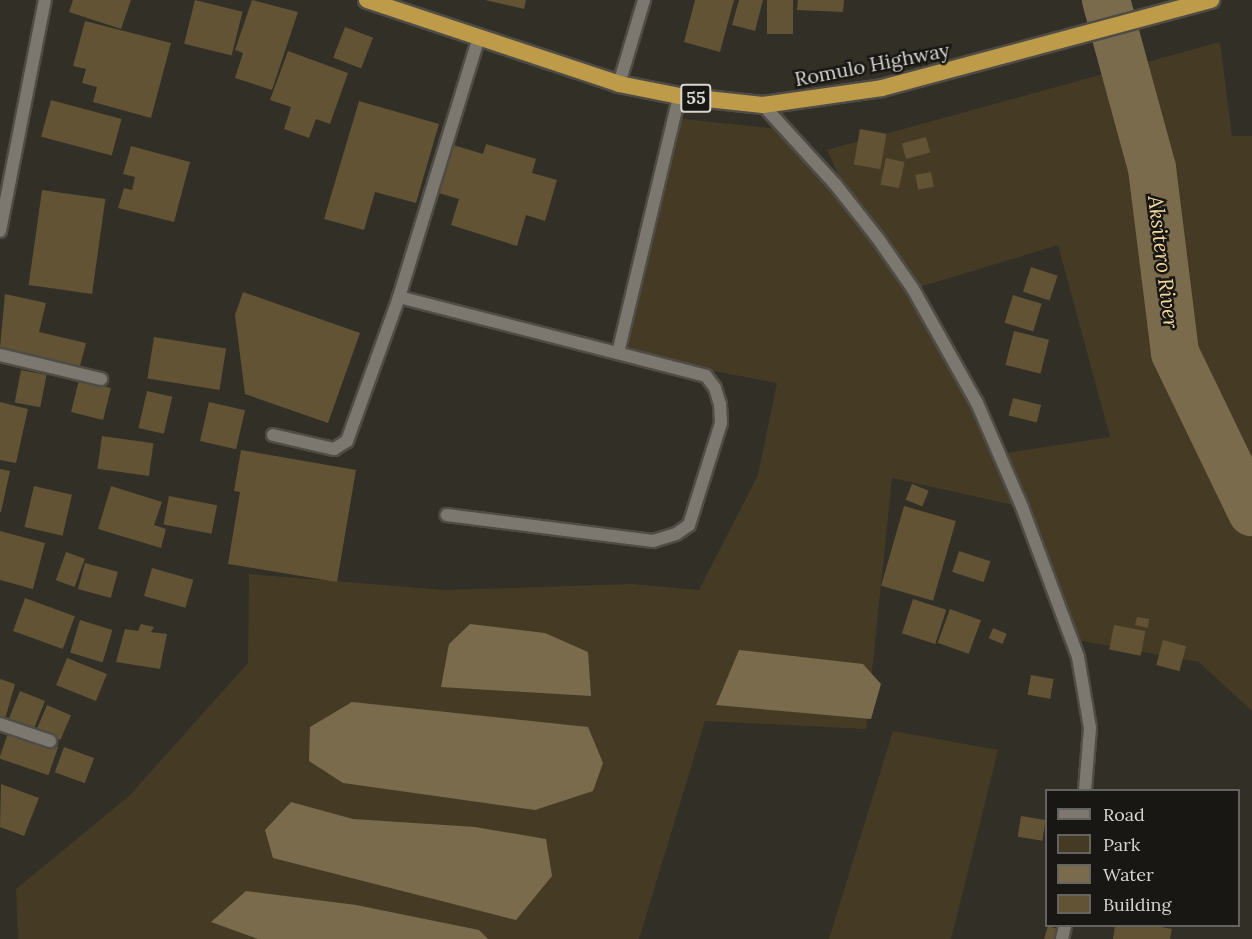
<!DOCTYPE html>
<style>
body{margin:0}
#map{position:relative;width:1252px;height:939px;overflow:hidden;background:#322f27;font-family:Lora,serif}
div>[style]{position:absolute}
.green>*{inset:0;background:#453b25}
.water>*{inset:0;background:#7a6b4c}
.river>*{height:48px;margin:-24px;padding:0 24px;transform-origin:24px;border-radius:24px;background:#7a6b4c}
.building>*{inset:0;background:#615334;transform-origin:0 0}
.roads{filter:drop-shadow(2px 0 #4f4c46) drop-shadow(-2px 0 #4f4c46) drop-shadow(0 2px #4f4c46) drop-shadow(0 -2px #4f4c46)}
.service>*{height:12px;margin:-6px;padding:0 6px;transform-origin:6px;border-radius:6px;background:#7c786f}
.minor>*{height:12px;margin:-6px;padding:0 6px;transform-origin:6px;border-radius:6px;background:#7c786f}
.tertiary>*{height:12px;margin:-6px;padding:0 6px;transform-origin:6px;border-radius:6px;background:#7c786f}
.trunk>*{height:16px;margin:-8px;padding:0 8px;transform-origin:8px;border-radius:8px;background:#be9b48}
span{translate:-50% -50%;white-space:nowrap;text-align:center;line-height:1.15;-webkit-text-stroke:5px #191713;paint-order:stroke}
.shield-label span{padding:2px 4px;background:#191713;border:2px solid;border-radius:4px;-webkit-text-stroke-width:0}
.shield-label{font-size:18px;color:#d8d6d1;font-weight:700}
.street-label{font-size:20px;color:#d8d6d1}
.water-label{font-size:21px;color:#f4d99f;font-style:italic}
.legend{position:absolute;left:1045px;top:789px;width:195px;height:138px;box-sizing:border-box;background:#191713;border:2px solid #65635f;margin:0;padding:8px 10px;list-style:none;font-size:18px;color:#d8d6d1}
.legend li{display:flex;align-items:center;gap:12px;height:30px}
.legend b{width:30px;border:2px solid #65635f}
</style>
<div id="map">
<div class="green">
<div style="clip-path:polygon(evenodd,1220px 42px,1232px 136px,1252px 136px,1252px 711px,1199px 662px,1071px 639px,1022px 507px,892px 478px,866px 729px,705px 721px,639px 939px,18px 939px,16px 889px,129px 796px,248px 663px,249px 574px,444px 590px,632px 584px,699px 590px,758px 475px,777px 383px,618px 353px,673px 118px,787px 130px,853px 206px,827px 150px,1220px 42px,1058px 245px,1110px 437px,999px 454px,913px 289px,1058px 245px)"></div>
<div style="clip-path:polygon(893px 731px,998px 750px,951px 939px,829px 939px)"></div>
</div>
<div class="water">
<div style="clip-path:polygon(470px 624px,545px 633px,588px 652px,591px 696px,441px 687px,449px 644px)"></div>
<div style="clip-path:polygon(739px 650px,863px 664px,881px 684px,871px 719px,716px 705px)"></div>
<div style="clip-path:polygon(352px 702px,588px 727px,603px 763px,593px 791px,535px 810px,343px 783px,309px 761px,310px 727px)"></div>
<div style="clip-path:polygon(291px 802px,353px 819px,475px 827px,546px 839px,552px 876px,516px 920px,273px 858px,265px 830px)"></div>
<div style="clip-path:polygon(246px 891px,356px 905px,479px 930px,488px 939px,258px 939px,211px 922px)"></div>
</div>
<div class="river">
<div style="left:1106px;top:0;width:174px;rotate:74.7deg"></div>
<div style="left:1152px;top:168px;width:186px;rotate:82.9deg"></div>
<div style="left:1175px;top:353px;width:177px;rotate:64.2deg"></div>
</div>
<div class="building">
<div style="clip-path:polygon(73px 0,131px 0,121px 29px,69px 12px)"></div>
<div style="left:195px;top:0;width:49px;height:45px;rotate:14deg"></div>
<div style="clip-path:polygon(252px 0,298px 12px,272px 90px,235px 78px,243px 53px,235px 50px)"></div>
<div style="clip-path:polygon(485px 0,526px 0,524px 9px)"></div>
<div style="clip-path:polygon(695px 0,734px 0,720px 52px,684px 42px)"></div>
<div style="clip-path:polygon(739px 0,763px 0,755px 31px,732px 25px)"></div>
<div style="left:767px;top:0;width:26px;height:34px"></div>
<div style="clip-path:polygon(798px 0,844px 0,843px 12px,797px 10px)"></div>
<div style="clip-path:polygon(85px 21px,171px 43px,151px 118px,93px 102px,97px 87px,82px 83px,86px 69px,73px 66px)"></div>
<div style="left:345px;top:27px;width:30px;height:33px;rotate:21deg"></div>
<div style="clip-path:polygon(288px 51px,348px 73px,330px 124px,316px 119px,309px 138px,284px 129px,291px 107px,270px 100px)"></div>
<div style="left:51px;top:100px;width:73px;height:38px;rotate:15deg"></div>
<div style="clip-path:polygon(359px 101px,439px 124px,416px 203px,375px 192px,364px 230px,324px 219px)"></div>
<div style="left:860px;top:129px;width:27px;height:36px;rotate:10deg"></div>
<div style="left:926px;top:137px;width:16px;height:25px;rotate:75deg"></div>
<div style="clip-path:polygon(486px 144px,536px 159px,532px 173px,557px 180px,545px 221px,526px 215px,517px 246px,451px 225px,459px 199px,439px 193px,453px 145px,483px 154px)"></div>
<div style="clip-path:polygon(131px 146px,190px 162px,174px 222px,118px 208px,124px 188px,132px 190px,135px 177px,123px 174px)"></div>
<div style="left:886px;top:158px;width:19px;height:27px;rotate:12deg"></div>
<div style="left:931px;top:172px;width:15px;height:16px;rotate:79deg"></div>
<div style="left:42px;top:190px;width:64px;height:96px;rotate:8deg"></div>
<div style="left:1031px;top:267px;width:28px;height:26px;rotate:18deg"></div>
<div style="clip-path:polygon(243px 292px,360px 333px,328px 423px,245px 394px,235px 315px)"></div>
<div style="clip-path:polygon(5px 294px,46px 303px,39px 332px,86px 343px,80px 366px,0 347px)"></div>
<div style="left:1013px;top:295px;width:30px;height:29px;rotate:17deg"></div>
<div style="left:1014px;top:331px;width:36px;height:35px;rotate:14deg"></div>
<div style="left:154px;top:337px;width:73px;height:42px;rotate:9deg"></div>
<div style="left:21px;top:370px;width:26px;height:33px;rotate:11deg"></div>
<div style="left:79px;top:380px;width:33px;height:33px;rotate:14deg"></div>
<div style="left:147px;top:391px;width:26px;height:38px;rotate:13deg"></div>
<div style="left:1013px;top:398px;width:29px;height:18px;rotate:14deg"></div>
<div style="clip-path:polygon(0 402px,28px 409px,16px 463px,0 460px)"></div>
<div style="left:209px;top:402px;width:37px;height:40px;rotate:13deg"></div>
<div style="left:102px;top:436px;width:52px;height:33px;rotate:8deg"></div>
<div style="clip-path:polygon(241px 450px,356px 470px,337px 582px,228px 564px,240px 492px,234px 491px)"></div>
<div style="clip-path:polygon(0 469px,10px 471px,1px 512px,0 512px)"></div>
<div style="left:912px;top:484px;width:18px;height:17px;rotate:22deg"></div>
<div style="left:34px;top:486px;width:39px;height:42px;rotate:13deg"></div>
<div style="clip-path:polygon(111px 486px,162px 502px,154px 525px,166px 529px,161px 548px,98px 529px)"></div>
<div style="left:169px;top:496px;width:49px;height:29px;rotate:11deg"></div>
<div style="left:904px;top:506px;width:54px;height:83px;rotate:16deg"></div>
<div style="clip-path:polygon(0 531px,45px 543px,33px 589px,0 580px)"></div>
<div style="left:959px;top:551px;width:33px;height:22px;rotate:18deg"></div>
<div style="left:66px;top:552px;width:20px;height:30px;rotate:20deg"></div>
<div style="left:85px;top:563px;width:34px;height:27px;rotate:15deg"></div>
<div style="left:152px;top:568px;width:43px;height:29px;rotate:16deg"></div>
<div style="left:25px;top:598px;width:53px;height:35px;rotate:20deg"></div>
<div style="left:913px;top:599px;width:35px;height:36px;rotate:18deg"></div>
<div style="left:950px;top:609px;width:33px;height:36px;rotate:20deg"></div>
<div style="clip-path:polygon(1137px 617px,1149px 619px,1148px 628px,1135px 625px)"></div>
<div style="left:80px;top:620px;width:34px;height:34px;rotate:17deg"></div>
<div style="clip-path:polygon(141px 624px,154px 627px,151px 632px,167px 634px,160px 669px,116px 662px,125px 629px,138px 631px)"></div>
<div style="left:1114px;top:625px;width:32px;height:25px;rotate:11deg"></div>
<div style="left:993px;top:628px;width:15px;height:11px;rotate:23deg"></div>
<div style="left:1163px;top:640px;width:24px;height:26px;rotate:15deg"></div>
<div style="left:67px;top:658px;width:43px;height:29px;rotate:22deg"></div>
<div style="left:1031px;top:675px;width:23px;height:20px;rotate:10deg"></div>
<div style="clip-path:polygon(0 679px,15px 684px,5px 719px,0 717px)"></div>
<div style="left:20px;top:691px;width:27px;height:31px;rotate:22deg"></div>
<div style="left:47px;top:705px;width:26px;height:27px;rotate:23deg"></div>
<div style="left:9px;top:730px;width:52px;height:30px;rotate:19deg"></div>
<div style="left:64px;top:747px;width:32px;height:27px;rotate:20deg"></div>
<div style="clip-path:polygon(1px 784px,39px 798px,24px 836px,0 827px)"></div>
<div style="left:1021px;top:816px;width:25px;height:21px;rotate:9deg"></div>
<div style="clip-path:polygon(1048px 926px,1058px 929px,1055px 939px,1044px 939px)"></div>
<div style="clip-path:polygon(1115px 926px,1155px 926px,1172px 929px,1170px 939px,1113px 939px)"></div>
</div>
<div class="roads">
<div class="service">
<div style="left:619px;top:84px;width:88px;rotate:-73.4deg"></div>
<div style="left:399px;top:297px;width:317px;rotate:14.4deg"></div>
<div style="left:706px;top:376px;width:15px;rotate:53deg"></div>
<div style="left:715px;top:388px;width:17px;rotate:73deg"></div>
<div style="left:720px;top:404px;width:19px;rotate:87deg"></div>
<div style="left:721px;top:423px;width:107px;rotate:107.4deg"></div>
<div style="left:689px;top:525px;width:16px;rotate:145deg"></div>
<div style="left:676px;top:534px;width:24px;rotate:163deg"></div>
<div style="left:653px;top:541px;width:208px;rotate:-172.8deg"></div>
<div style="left:618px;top:353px;width:264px;rotate:-76.6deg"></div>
<div style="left:273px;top:435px;width:63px;rotate:12.9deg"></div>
<div style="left:334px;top:449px;width:15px;rotate:-32deg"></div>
<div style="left:347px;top:441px;width:153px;rotate:-70.1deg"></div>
<div style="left:399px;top:297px;width:272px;rotate:-72.9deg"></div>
</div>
<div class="minor">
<div style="left:763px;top:105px;width:107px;rotate:47.7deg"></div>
<div style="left:835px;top:184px;width:71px;rotate:51.8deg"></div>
<div style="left:879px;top:240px;width:60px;rotate:55.2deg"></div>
<div style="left:913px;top:289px;width:131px;rotate:60.7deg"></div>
<div style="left:977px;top:403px;width:113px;rotate:66.6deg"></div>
<div style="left:1022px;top:507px;width:160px;rotate:69.5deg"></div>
<div style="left:1078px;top:657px;width:72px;rotate:80.4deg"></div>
<div style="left:1090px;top:728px;width:62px;rotate:94.6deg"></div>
<div style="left:0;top:355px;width:104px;rotate:13.4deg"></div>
<div style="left:0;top:724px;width:53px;rotate:18.8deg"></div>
<div style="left:1062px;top:939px;width:13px;rotate:-77deg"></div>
</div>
<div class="tertiary">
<div style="left:0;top:231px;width:235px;rotate:-79deg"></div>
</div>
<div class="trunk">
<div style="left:367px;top:0;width:266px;rotate:18.4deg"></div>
<div style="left:619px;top:84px;width:61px;rotate:11.3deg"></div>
<div style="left:679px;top:96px;width:84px;rotate:6.1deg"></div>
<div style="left:763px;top:105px;width:120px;rotate:-8.1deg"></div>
<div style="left:882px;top:88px;width:341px;rotate:-15deg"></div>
</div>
</div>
<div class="shield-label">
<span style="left:696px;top:98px">55</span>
</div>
<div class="street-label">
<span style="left:872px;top:64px;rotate:-11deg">Romulo Highway</span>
</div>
<div class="water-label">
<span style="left:1163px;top:262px;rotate:83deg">Aksitero River</span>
</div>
<ul class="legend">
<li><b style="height:8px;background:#7c786f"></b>Road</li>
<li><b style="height:16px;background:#453b25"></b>Park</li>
<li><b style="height:16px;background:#7a6b4c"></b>Water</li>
<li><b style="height:16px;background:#615334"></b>Building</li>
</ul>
</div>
